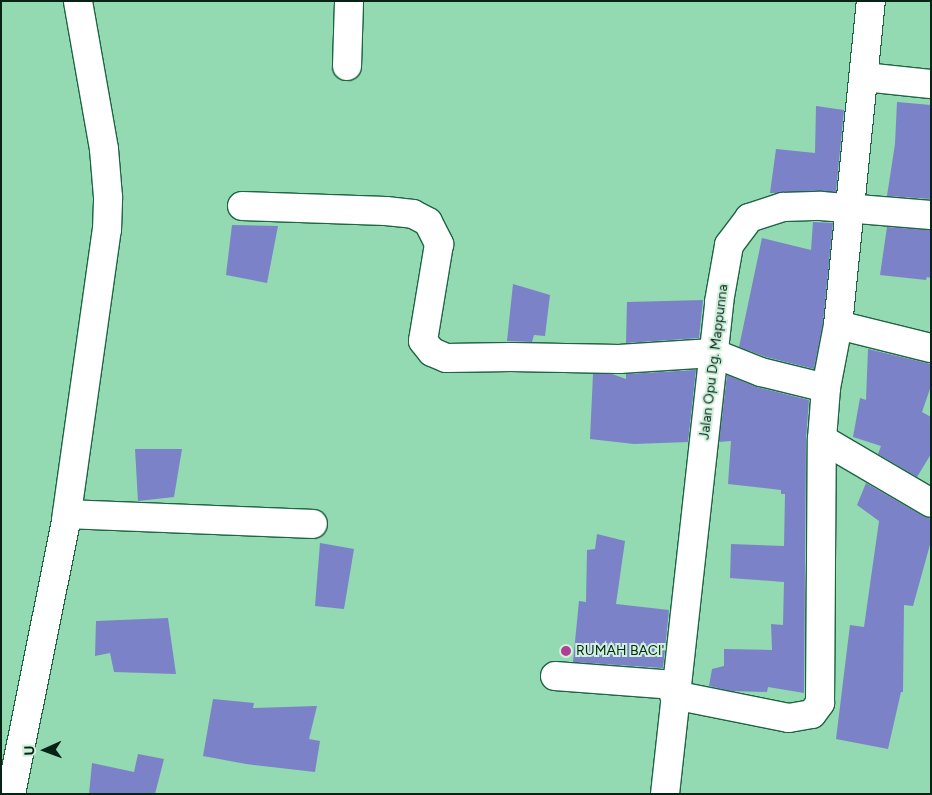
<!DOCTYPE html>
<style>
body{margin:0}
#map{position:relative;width:932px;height:795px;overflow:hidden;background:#93d9b1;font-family:Figtree,sans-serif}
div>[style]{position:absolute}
.building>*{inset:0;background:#7c82c8}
.roads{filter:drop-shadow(1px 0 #1d6543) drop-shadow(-1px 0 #1d6543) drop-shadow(0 1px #1d6543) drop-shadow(0 -1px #1d6543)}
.minor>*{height:28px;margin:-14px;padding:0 14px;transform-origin:14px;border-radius:14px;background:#fff}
.dots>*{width:14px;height:14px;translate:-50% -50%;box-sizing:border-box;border:2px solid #cff1dc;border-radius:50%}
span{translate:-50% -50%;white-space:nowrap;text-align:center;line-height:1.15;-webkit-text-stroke:4px #cff1dc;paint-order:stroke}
.street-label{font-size:14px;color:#062315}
.poi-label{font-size:14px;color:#062315}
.left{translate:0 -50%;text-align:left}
.frame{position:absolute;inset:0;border:2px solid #062315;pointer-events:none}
.north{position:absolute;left:20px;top:725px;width:50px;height:50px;-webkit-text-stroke:4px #cff1dc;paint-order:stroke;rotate:268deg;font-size:14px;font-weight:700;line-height:20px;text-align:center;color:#062315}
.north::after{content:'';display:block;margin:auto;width:18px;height:22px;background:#062315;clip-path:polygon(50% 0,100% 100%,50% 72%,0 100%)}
</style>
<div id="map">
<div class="building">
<div style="clip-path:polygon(897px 102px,931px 105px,931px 199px,887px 196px,895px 144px)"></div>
<div style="clip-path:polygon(816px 106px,844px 110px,836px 192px,770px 193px,776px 149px,815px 153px)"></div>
<div style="clip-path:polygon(813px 222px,833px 223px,823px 323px,814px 369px,766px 357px,739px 347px,762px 238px,811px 250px)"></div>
<div style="clip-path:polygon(232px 225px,278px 226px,267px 283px,226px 275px)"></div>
<div style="clip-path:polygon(887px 227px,931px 230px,931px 278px,927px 277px,926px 280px,880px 275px)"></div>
<div style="clip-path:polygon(513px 284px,550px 295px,545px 336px,534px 335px,532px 342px,507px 341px)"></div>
<div style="clip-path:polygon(703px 300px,699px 338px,626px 343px,627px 302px)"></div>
<div style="clip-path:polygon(868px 349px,931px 364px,931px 386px,922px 412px,931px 417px,931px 454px,917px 477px,878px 454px,881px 446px,853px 437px,860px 398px,866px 400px)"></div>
<div style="clip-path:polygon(696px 370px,688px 442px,634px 444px,590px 439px,593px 374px,612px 374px,626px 379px,626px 374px)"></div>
<div style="clip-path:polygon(727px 375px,757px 387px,809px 400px,806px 439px,804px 693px,768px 687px,767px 692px,731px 691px,709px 686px,712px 669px,724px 666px,724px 649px,772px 650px,771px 624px,783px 625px,784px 582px,730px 578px,731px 544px,784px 546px,785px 494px,781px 494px,781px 490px,728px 484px,731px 441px,719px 442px)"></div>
<div style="clip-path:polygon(135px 449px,182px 449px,174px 497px,138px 501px)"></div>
<div style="clip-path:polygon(866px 483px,923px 516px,931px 519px,931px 541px,913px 606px,904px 605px,903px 692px,901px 692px,888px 749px,836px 739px,850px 625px,864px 627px,879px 521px,857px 505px)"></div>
<div style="clip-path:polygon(597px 534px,625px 541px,616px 604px,669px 610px,663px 668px,573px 662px,579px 601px,586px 602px,587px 550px,595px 549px)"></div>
<div style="clip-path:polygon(320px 543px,354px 549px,344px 609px,315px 606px)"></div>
<div style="clip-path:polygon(168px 618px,176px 674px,114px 672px,110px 653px,95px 656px,96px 621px)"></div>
<div style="clip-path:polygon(213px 699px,254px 703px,253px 708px,317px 706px,309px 739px,320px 741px,315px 772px,246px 764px,203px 756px)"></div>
<div style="clip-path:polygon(138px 754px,164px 759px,155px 794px,89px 794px,92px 763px,134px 772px)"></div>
</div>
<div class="roads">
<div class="minor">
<div style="left:347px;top:66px;width:65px;rotate:-88.2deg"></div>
<div style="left:864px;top:77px;width:67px;rotate:6deg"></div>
<div style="left:242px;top:206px;width:144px;rotate:2deg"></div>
<div style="left:386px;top:211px;width:27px;rotate:6deg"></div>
<div style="left:413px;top:214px;width:17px;rotate:28deg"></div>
<div style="left:428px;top:222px;width:25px;rotate:63deg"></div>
<div style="left:439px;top:244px;width:98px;rotate:99.4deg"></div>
<div style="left:423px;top:341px;width:14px;rotate:51deg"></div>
<div style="left:432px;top:352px;width:15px;rotate:23deg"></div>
<div style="left:446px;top:358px;width:65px;rotate:-0.9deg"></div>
<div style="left:511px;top:357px;width:108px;rotate:1.1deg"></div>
<div style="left:619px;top:359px;width:94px;rotate:-3.7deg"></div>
<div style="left:713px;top:353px;width:52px;rotate:21.6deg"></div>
<div style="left:761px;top:372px;width:67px;rotate:13.8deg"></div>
<div style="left:838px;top:325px;width:96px;rotate:13.9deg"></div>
<div style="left:822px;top:439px;width:126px;rotate:30.4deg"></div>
<div style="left:67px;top:514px;width:246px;rotate:2.3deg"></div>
<div style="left:555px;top:676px;width:120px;rotate:4.3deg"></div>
<div style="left:674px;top:695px;width:117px;rotate:11.3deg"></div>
<div style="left:789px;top:718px;width:23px;rotate:-10deg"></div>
<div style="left:812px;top:714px;width:14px;rotate:-54deg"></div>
<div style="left:820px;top:703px;width:264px;rotate:-89.6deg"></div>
<div style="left:822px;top:439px;width:51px;rotate:-85.5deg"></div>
<div style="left:826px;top:388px;width:64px;rotate:-79.2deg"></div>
<div style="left:838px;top:325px;width:326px;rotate:-84.2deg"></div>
<div style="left:11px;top:794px;width:279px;rotate:-78.6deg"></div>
<div style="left:66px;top:520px;width:293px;rotate:-82deg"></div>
<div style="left:107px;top:230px;width:33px;rotate:-88deg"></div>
<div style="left:108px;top:197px;width:48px;rotate:-94.8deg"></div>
<div style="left:104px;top:149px;width:150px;rotate:-100deg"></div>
<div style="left:665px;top:794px;width:495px;rotate:-83.7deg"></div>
<div style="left:719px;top:302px;width:58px;rotate:-80deg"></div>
<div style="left:729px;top:245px;width:34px;rotate:-53deg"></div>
<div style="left:749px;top:218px;width:36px;rotate:-18deg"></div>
<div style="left:783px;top:207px;width:38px;rotate:-2deg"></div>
<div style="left:821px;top:206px;width:110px;rotate:4.7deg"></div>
</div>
</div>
<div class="dots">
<div style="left:566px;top:651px;background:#b13d95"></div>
</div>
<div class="street-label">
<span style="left:714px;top:362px;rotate:-83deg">Jalan Opu Dg. Mappunna</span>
</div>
<div class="poi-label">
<span class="left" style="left:576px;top:651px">RUMAH BACI'</span>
</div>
<div class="frame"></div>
<div class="north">U</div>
</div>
